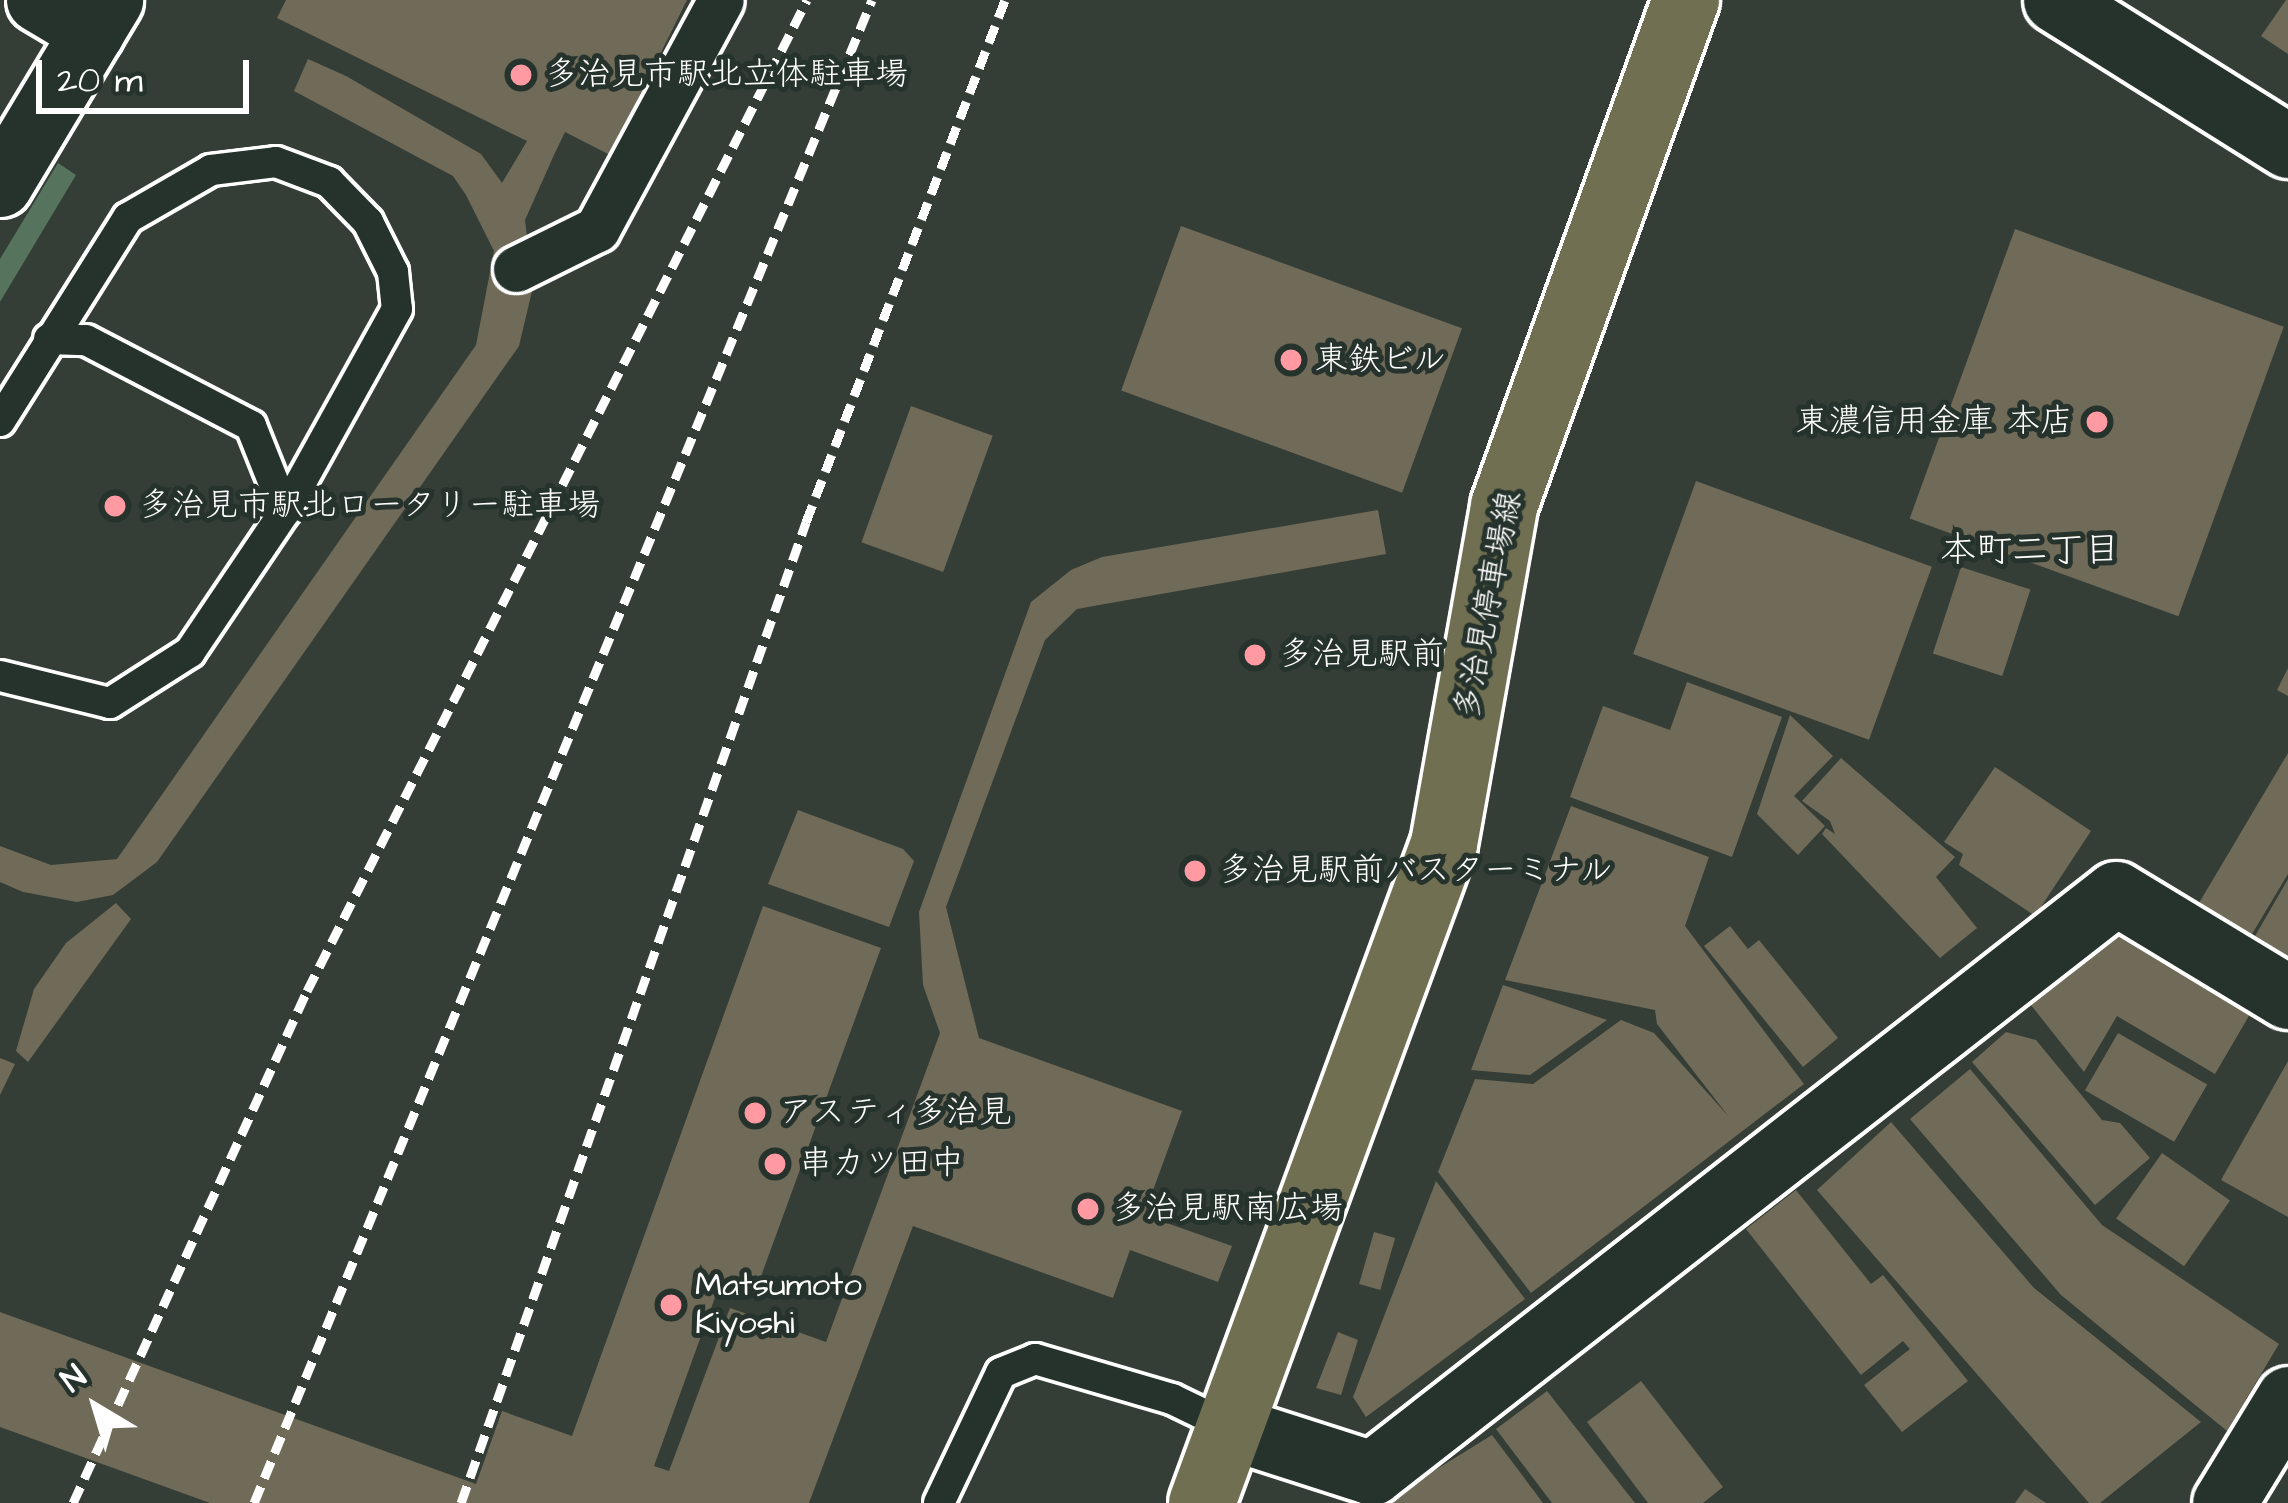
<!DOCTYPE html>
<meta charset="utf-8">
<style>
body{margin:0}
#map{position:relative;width:2288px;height:1503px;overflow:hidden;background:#353e36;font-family:"Architects Daughter","Klee One",sans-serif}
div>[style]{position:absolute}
.green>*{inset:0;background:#56745d}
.building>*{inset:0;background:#706a58;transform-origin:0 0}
.roads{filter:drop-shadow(3px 0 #fff) drop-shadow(-3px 0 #fff) drop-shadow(0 3px #fff) drop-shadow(0 -3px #fff)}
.service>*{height:30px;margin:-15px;padding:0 15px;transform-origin:15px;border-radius:15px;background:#26332d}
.pedestrian>*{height:45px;margin:-22.5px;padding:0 22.5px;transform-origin:22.5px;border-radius:22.5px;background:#26332d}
.minor>*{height:63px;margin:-31.5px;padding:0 31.5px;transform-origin:31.5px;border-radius:31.5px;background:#26332d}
.primary>*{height:66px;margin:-33px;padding:0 33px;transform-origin:33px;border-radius:33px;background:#716f52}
.rail>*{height:9px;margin-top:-4.5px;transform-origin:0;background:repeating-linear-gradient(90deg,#fff 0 18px,transparent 0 27px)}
.dots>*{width:33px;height:33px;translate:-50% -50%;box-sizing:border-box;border:6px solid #26332d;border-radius:50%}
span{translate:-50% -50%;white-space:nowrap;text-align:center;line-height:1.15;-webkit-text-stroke:10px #26332d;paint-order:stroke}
.poi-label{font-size:33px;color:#fff}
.left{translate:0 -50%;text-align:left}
.right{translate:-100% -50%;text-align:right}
.street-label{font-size:33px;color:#fff}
.neighbourhood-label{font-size:36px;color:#fff}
.north{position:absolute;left:36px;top:1347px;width:120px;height:120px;-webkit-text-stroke:9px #26332d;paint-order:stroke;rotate:322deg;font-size:33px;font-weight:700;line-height:48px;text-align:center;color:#fff}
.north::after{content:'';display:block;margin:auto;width:42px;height:54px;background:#fff;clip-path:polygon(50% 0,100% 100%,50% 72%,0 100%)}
.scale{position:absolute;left:36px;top:60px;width:213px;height:54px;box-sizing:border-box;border:6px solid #fff;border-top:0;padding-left:15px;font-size:36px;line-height:42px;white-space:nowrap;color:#fff;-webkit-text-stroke:9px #26332d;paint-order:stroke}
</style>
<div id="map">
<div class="green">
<div style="clip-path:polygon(58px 163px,76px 175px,0 302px,0 259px)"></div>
</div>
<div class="building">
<div style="clip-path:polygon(286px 0,687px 0,610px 155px,565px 132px,554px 155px,525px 220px,533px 287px,519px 346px,157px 862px,113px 895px,77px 902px,23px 892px,0 882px,0 846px,51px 865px,117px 859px,476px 345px,494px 251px,466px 195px,453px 176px,294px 91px,308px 59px,346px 76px,481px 154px,502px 183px,527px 141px,277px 18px)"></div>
<div style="clip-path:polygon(2286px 0,2288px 0,2288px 54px,2261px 36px)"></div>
<div style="left:1181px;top:226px;width:299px;height:175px;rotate:20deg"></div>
<div style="left:2015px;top:229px;width:286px;height:308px;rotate:20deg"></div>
<div style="left:911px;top:406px;width:87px;height:145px;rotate:20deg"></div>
<div style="left:1696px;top:481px;width:251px;height:184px;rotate:20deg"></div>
<div style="clip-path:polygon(1378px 510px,1386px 554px,1077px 609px,1045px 640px,946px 907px,979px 1038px,1182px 1111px,1144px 1215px,1232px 1246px,1218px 1282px,1130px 1250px,1113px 1298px,913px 1226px,809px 1503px,210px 1503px,0 1427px,0 1312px,476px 1484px,502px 1411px,572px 1436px,763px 906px,881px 948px,756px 1290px,722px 1278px,654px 1466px,669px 1471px,730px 1308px,826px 1342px,940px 1033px,923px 985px,919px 912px,1031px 602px,1071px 570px,1102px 557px)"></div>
<div style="left:1961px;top:567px;width:73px;height:91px;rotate:18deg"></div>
<div style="clip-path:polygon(2288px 668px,2288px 696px,2277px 690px)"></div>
<div style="clip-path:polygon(1687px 682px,1782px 717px,1732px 857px,1570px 797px,1603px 706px,1670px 730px)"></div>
<div style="clip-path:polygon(1790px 715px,1833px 756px,1794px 796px,1825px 826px,1798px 855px,1757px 814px)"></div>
<div style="clip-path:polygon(2288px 753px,2288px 874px,2252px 934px,2199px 903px)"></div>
<div style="clip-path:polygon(1841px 758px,1955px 857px,1936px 877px,1977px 928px,1940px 958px,1822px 834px,1826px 828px,1835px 834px,1830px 821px,1802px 801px)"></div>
<div style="clip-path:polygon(1995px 767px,2091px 831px,2035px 916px,1959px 865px,1963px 854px,1944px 842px)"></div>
<div style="clip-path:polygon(1571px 806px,1709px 857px,1685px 926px,1804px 1084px,1531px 1293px,1438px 1172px,1475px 1079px,1533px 1084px,1621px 1020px,1654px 1033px,1729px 1117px,1657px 1024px,1655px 1010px,1505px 980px)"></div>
<div style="clip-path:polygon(798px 810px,903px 849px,914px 861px,889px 927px,768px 884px)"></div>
<div style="clip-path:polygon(2288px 879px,2288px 964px,2251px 943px)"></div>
<div style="clip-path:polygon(116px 903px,131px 919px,28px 1062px,16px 1051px,34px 989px,66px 943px)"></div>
<div style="clip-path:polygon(2112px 925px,2253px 1009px,2215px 1074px,2117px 1016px,2084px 1072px,2023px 995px)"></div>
<div style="clip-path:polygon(1730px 926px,1748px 949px,1759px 940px,1838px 1038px,1803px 1067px,1704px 946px)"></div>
<div style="clip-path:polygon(1503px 985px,1607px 1020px,1530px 1075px,1471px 1070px)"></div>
<div style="clip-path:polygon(2006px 1032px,2036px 1040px,2102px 1120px,2120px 1123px,2150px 1158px,2095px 1205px,1972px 1062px)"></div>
<div style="left:2118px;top:1033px;width:103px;height:66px;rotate:30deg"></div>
<div style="clip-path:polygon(0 1058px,15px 1064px,0 1095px)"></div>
<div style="clip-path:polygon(2288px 1061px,2288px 1217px,2221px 1180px)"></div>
<div style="clip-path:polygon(1970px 1069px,2102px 1225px,2279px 1344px,2227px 1431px,2061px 1295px,1910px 1119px)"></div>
<div style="clip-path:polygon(1891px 1122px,2034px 1288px,2201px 1422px,2100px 1503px,2089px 1503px,1817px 1190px)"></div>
<div style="left:2162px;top:1153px;width:83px;height:80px;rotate:35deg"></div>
<div style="clip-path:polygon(1436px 1181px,1525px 1299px,1366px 1417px,1353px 1397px)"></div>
<div style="clip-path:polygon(1796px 1190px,1871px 1284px,1883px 1275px,1968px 1381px,1902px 1432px,1864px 1385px,1910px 1349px,1903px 1341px,1861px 1375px,1746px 1229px)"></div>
<div style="left:1374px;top:1232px;width:22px;height:54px;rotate:16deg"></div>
<div style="clip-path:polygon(1338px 1332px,1358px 1340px,1341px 1395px,1316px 1388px)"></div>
<div style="clip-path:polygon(1641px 1381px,1723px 1487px,1703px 1503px,1648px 1503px,1587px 1422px)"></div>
<div style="clip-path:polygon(1547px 1391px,1635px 1503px,1552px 1503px,1496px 1429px)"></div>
<div style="clip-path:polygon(1492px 1435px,1543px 1503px,1392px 1503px,1432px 1472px)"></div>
<div style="clip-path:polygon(2025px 1489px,2046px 1503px,2015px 1503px)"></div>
</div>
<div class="roads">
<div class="service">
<div style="left:49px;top:339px;width:37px;rotate:2deg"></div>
<div style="left:86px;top:340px;width:186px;rotate:27.5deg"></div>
<div style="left:251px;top:426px;width:92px;rotate:68.2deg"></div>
<div style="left:0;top:421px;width:240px;rotate:-57.8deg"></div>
<div style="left:128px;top:218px;width:96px;rotate:-30deg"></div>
<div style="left:211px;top:170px;width:65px;rotate:-7deg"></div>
<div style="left:276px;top:162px;width:57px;rotate:20.7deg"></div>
<div style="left:329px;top:182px;width:56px;rotate:45.7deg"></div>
<div style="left:368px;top:222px;width:56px;rotate:63.4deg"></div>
<div style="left:393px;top:272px;width:37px;rotate:84deg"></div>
<div style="left:397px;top:309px;width:231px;rotate:119deg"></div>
<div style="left:285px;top:511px;width:170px;rotate:124deg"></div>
<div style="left:190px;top:652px;width:95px;rotate:147.5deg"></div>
<div style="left:110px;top:703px;width:113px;rotate:-166.2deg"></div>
<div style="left:939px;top:1503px;width:144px;rotate:-64.5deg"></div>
<div style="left:1001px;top:1373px;width:37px;rotate:-22deg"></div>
<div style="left:1035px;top:1359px;width:143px;rotate:16.3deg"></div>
<div style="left:1172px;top:1399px;width:67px;rotate:25.8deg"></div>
</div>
<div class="pedestrian">
<div style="left:516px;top:269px;width:90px;rotate:-26.3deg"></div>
<div style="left:597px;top:229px;width:260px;rotate:-61.6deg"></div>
</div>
<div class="minor">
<div style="left:38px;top:0;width:63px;rotate:30.7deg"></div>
<div style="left:2055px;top:0;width:275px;rotate:32.1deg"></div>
<div style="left:0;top:185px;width:216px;rotate:-59deg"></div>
<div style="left:1232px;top:1428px;width:147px;rotate:17.8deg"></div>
<div style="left:1372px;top:1473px;width:943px;rotate:-37.94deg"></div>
<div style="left:2116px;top:893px;width:201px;rotate:31.2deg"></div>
<div style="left:2224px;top:1503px;width:123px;rotate:-58.6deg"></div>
</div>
<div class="primary">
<div style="left:1202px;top:1503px;width:702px;rotate:-69.84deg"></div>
<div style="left:1444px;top:844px;width:343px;rotate:-79.9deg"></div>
<div style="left:1504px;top:506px;width:538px;rotate:-70.22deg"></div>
</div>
</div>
<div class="rail">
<div style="left:73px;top:1503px;width:563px;rotate:-65.44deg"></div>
<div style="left:307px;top:991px;width:1110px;rotate:-63.23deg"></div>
<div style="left:254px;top:1503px;width:1625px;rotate:-67.65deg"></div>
<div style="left:461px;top:1503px;width:1040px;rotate:-70.62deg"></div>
<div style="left:806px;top:522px;width:559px;rotate:-69.13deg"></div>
</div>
<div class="dots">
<div style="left:521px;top:75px;background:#ff9aa2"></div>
<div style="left:1291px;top:360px;background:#ff9aa2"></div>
<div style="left:2097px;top:422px;background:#ff9aa2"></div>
<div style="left:115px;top:506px;background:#ff9aa2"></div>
<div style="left:1255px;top:655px;background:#ff9aa2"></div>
<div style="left:1195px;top:871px;background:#ff9aa2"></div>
<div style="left:755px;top:1113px;background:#ff9aa2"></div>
<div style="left:775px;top:1164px;background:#ff9aa2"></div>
<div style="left:1088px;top:1209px;background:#ff9aa2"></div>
<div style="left:671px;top:1305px;background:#ff9aa2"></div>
</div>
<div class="poi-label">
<span class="left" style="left:545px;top:75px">多治見市駅北立体駐車場</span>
<span class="left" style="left:1315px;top:360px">東鉄ビル</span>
<span class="right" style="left:2073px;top:422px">東濃信用金庫 本店</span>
<span class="left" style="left:139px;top:506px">多治見市駅北ロータリー駐車場</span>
<span class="left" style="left:1279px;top:655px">多治見駅前</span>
<span class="left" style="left:1219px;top:871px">多治見駅前バスターミナル</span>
<span class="left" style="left:779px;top:1113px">アスティ多治見</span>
<span class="left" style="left:799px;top:1164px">串カツ田中</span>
<span class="left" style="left:1112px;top:1209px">多治見駅南広場</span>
<span class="left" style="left:695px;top:1305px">Matsumoto<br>Kiyoshi</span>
</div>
<div class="street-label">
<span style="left:1489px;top:605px;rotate:-79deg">多治見停車場線</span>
</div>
<div class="neighbourhood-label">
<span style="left:2030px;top:551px">本町二丁目</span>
</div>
<div class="north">N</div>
<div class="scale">20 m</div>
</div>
